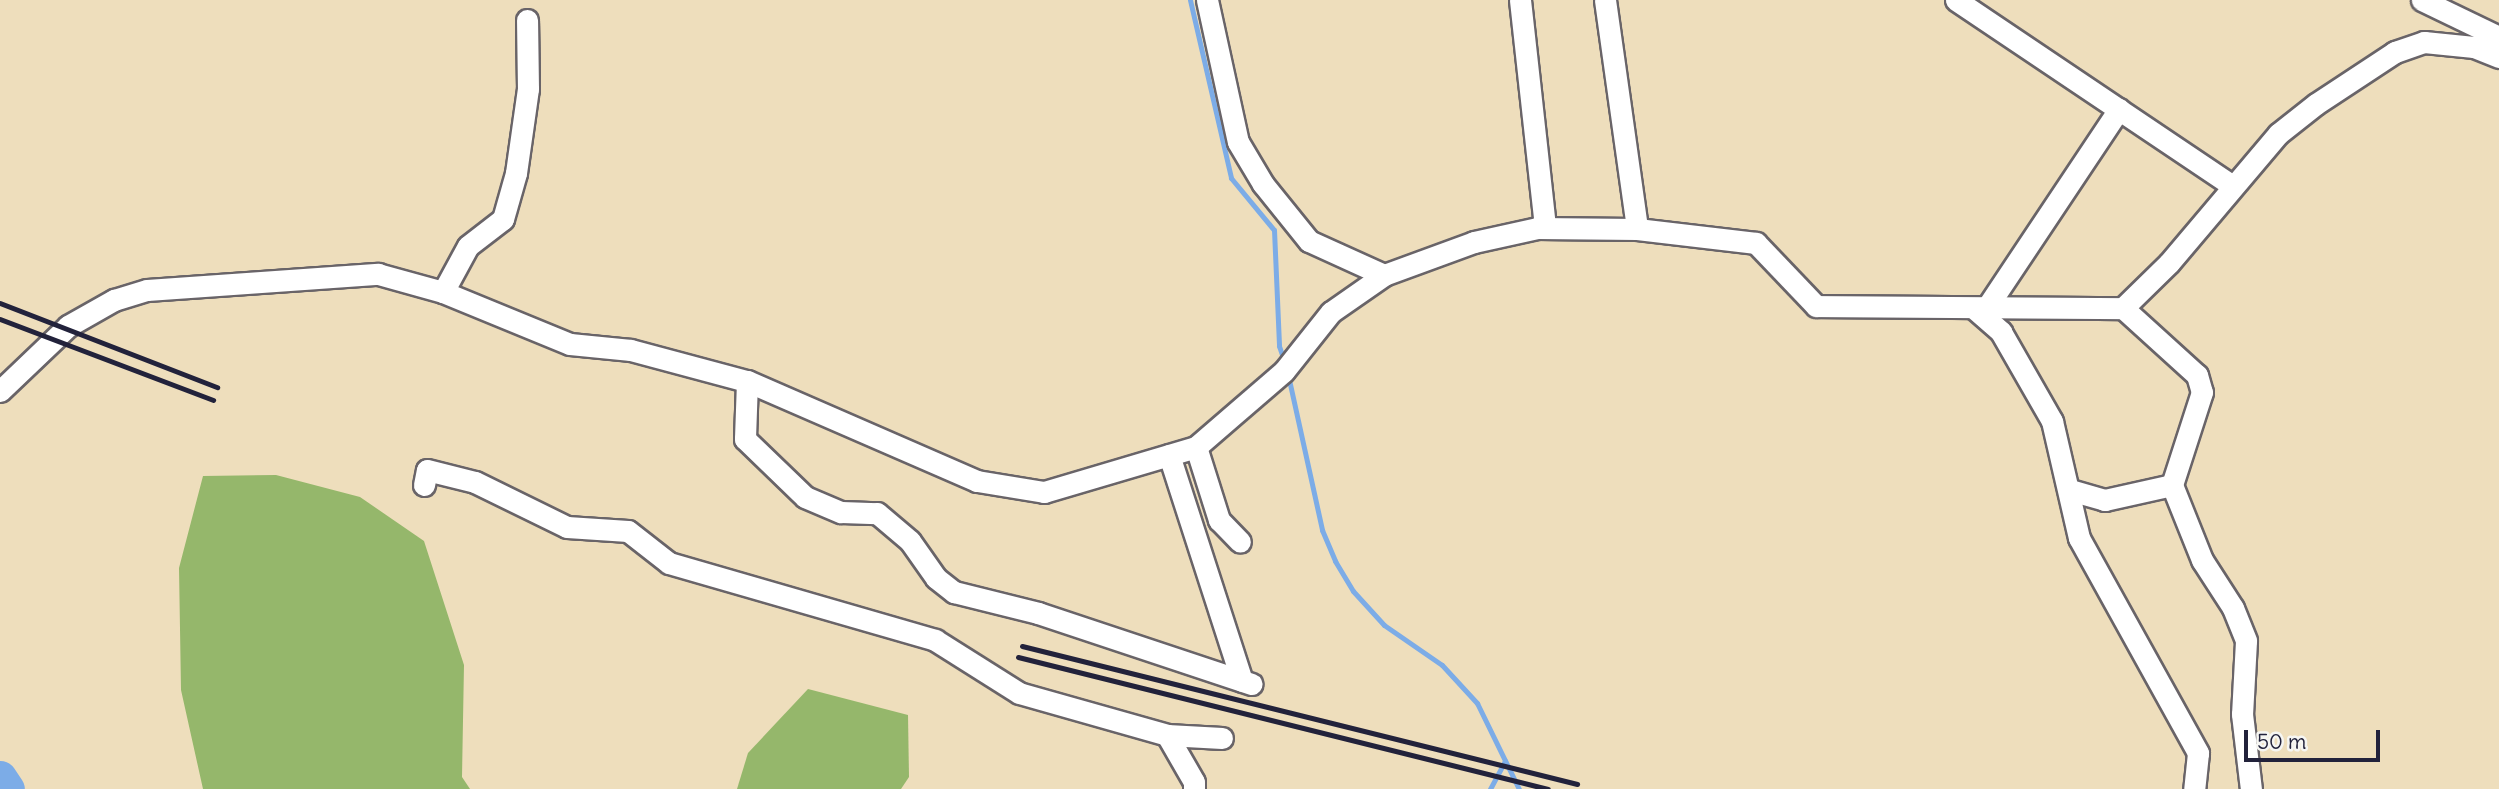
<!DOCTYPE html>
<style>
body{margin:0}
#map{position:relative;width:2499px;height:789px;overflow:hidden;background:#eedebc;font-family:Delius,sans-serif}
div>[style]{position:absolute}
.forest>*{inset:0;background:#95b76b}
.stream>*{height:5px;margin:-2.5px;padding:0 2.5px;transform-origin:2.5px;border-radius:2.5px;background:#7cace7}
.river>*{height:33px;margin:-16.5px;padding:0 16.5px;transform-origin:16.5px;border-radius:16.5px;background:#7cace7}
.roads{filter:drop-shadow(2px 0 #696468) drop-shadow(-2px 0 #696468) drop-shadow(0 2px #696468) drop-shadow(0 -2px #696468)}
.minor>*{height:21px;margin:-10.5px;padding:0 10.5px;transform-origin:10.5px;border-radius:10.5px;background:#fff}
.rail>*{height:5px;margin:-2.5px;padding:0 2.5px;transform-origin:2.5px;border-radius:2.5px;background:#22223b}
span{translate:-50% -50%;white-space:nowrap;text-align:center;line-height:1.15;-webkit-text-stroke:5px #f6f6f2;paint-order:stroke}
.scale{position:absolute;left:2244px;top:730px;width:136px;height:32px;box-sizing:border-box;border:4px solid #22223b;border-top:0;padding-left:9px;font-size:21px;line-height:24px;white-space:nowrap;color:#22223b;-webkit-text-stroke:5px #f6f6f2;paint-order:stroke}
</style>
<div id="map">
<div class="forest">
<div style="clip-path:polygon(276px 475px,360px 497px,424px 541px,464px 665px,462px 777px,470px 789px,203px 789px,181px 690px,179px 568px,203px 476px)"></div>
<div style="clip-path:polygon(808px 689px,908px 715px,909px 777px,901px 789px,737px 789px,748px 753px)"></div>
</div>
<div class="stream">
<div style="left:1190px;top:0;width:183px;rotate:77deg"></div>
<div style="left:1231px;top:178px;width:67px;rotate:50.4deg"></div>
<div style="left:1274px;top:230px;width:116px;rotate:87.5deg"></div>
<div style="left:1279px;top:346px;width:18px;rotate:71deg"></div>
<div style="left:1288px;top:375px;width:159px;rotate:77.6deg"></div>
<div style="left:1322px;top:530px;width:34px;rotate:67deg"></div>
<div style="left:1335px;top:561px;width:35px;rotate:59deg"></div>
<div style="left:1353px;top:591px;width:46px;rotate:47.6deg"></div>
<div style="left:1384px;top:625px;width:70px;rotate:34.6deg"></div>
<div style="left:1442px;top:665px;width:52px;rotate:47.4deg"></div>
<div style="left:1477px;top:703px;width:96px;rotate:64deg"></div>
<div style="left:1490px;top:789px;width:32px;rotate:-62deg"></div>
</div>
<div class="river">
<div style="left:0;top:777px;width:14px;rotate:56deg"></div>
</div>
<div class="roads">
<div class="minor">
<div style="left:1207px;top:0;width:145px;rotate:77.7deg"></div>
<div style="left:1238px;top:142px;width:49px;rotate:59.2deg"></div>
<div style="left:1263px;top:184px;width:73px;rotate:51.1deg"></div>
<div style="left:1309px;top:241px;width:82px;rotate:24.4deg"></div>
<div style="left:1520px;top:0;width:229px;rotate:83.7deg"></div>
<div style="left:1605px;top:0;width:231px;rotate:82deg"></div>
<div style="left:1956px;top:0;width:331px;rotate:33.9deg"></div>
<div style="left:2422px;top:0;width:85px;rotate:25.7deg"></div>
<div style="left:443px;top:292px;width:52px;rotate:-61.5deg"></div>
<div style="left:468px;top:246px;width:44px;rotate:-37.6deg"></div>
<div style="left:503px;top:219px;width:48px;rotate:-74.2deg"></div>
<div style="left:516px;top:173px;width:85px;rotate:-81.9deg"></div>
<div style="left:528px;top:89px;width:69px;rotate:-90.8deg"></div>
<div style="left:1987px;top:307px;width:238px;rotate:-56.3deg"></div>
<div style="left:2123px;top:308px;width:64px;rotate:-44.4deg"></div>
<div style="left:2169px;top:263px;width:169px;rotate:-49.8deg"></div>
<div style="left:2278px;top:134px;width:48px;rotate:-38.3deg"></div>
<div style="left:2316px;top:104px;width:95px;rotate:-33.4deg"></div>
<div style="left:2395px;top:52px;width:31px;rotate:-19deg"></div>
<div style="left:2424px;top:42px;width:50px;rotate:5.7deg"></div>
<div style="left:2474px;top:47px;width:27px;rotate:22deg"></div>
<div style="left:1975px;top:309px;width:35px;rotate:41deg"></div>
<div style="left:2001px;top:332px;width:103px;rotate:60.2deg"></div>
<div style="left:2052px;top:421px;width:120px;rotate:77deg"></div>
<div style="left:2079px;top:538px;width:246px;rotate:61deg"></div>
<div style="left:2198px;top:753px;width:36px;rotate:96deg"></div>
<div style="left:747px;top:381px;width:58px;rotate:92deg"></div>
<div style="left:745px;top:439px;width:83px;rotate:44deg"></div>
<div style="left:805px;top:497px;width:39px;rotate:23deg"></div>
<div style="left:841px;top:512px;width:36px;rotate:2deg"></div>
<div style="left:877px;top:513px;width:43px;rotate:40.3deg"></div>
<div style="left:910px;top:541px;width:45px;rotate:54.9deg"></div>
<div style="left:936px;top:578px;width:23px;rotate:38deg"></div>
<div style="left:954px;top:592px;width:87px;rotate:14deg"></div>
<div style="left:1038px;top:613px;width:225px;rotate:18.4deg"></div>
<div style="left:0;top:391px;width:94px;rotate:-43.7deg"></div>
<div style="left:68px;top:326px;width:53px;rotate:-29.5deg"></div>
<div style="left:114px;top:300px;width:34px;rotate:-17deg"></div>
<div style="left:147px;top:290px;width:232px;rotate:-4deg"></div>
<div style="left:378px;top:274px;width:67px;rotate:15.5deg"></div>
<div style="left:443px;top:292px;width:137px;rotate:22.3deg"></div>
<div style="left:570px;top:344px;width:61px;rotate:5.6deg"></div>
<div style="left:631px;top:350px;width:120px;rotate:15deg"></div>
<div style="left:747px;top:381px;width:251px;rotate:23.5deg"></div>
<div style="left:977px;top:481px;width:68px;rotate:9.3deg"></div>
<div style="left:1044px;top:492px;width:159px;rotate:-16.5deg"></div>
<div style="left:1196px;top:447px;width:116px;rotate:-40.8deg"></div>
<div style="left:1284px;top:371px;width:75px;rotate:-51.5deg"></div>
<div style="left:1331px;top:312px;width:65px;rotate:-34.9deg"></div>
<div style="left:1384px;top:275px;width:96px;rotate:-20.1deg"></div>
<div style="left:1474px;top:242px;width:65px;rotate:-12.5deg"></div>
<div style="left:1537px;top:228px;width:100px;rotate:0.6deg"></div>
<div style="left:1637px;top:229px;width:120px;rotate:6.7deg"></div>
<div style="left:1756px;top:243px;width:87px;rotate:46.4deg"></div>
<div style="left:1816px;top:306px;width:307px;rotate:0.4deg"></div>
<div style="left:2123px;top:308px;width:100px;rotate:42.2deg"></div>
<div style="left:2197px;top:375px;width:18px;rotate:74deg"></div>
<div style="left:2202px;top:392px;width:98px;rotate:107.9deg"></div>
<div style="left:2172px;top:485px;width:69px;rotate:167.4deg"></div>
<div style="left:2105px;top:500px;width:36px;rotate:-164deg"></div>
<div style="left:1196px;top:447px;width:77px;rotate:72.5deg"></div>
<div style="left:1219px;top:520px;width:30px;rotate:46deg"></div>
<div style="left:1169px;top:455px;width:237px;rotate:72.1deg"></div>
<div style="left:424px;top:485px;width:15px;rotate:-79deg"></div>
<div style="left:427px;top:470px;width:49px;rotate:14deg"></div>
<div style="left:475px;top:482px;width:102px;rotate:26.1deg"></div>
<div style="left:567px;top:527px;width:61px;rotate:3.8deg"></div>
<div style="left:628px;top:531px;width:52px;rotate:38deg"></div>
<div style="left:669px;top:563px;width:277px;rotate:16.1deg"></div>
<div style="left:935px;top:640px;width:99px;rotate:32.2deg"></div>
<div style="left:1019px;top:693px;width:154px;rotate:15.8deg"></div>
<div style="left:1167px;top:735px;width:54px;rotate:60.1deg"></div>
<div style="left:1194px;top:782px;width:7px;rotate:90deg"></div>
<div style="left:2172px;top:485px;width:81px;rotate:68.2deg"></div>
<div style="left:2202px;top:560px;width:57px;rotate:57.1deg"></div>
<div style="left:2233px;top:608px;width:35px;rotate:68deg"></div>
<div style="left:2246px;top:641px;width:73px;rotate:93.1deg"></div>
<div style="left:2242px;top:714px;width:76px;rotate:83.2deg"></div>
<div style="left:1167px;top:735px;width:55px;rotate:3.1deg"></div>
</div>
</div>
<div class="rail">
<div style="left:0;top:303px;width:233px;rotate:21.2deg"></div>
<div style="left:0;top:319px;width:228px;rotate:20.8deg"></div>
<div style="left:1022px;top:646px;width:572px;rotate:13.96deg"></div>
<div style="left:1018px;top:657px;width:546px;rotate:13.99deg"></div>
</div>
<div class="scale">50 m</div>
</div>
